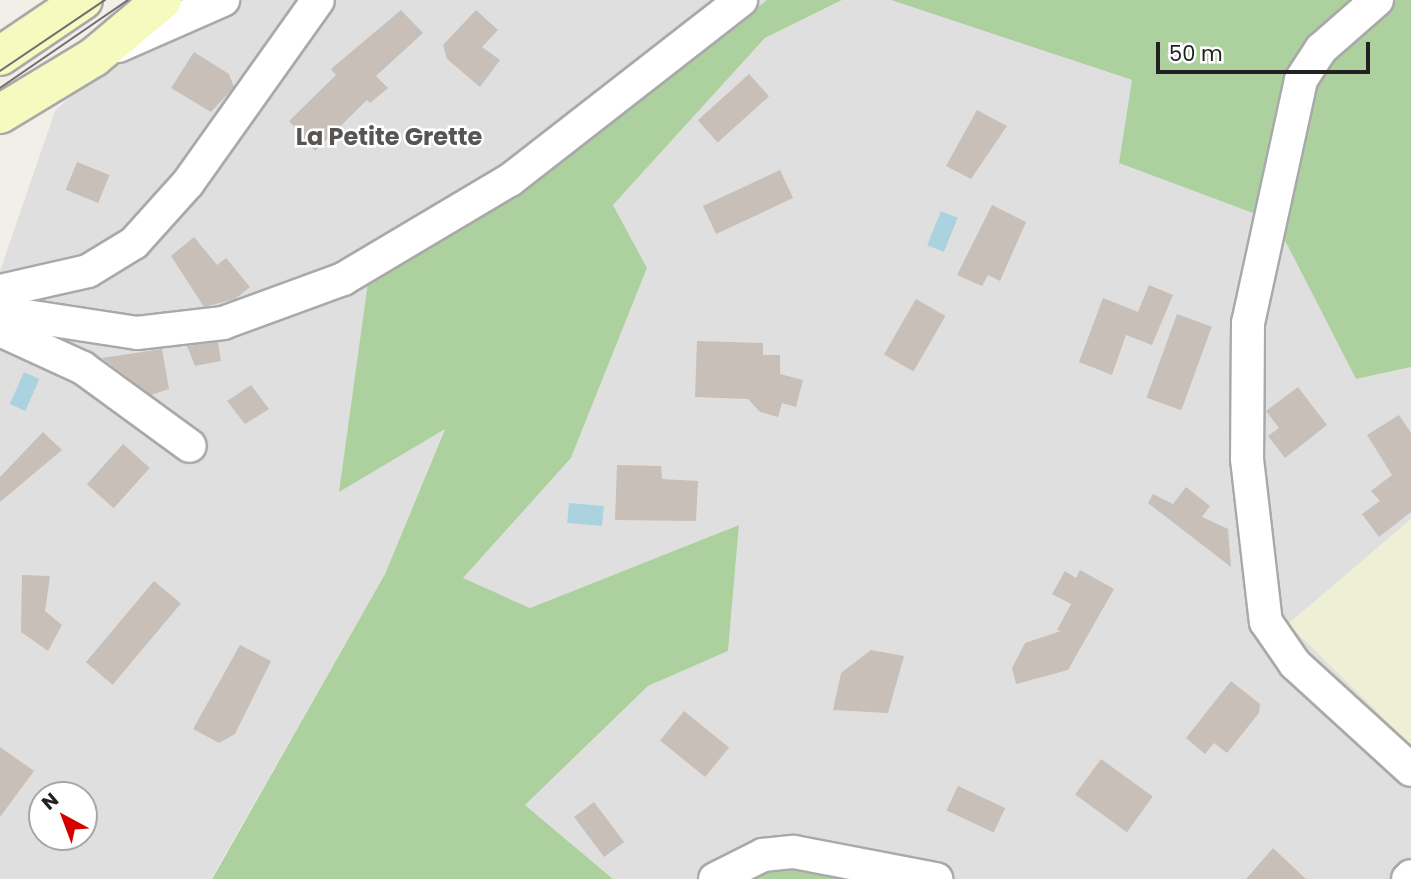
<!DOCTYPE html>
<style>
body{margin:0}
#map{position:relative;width:1411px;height:879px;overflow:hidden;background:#f2efe9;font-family:Poppins,sans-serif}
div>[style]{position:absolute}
.residential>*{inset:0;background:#e0dfdf}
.farmland>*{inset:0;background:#eef0d5}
.forest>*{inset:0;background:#add19e}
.water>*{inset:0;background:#aad3df;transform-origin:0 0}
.building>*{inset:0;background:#c7bfb8;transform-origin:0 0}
.roads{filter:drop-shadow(2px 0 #a9a9a9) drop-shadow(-2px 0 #a9a9a9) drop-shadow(0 2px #a9a9a9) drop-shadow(0 -2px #a9a9a9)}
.street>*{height:32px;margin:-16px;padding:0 16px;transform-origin:16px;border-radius:16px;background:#fff}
.secondary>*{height:38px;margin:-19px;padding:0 19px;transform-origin:19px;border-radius:19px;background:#f7fabf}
.tram>*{height:2px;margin:-1px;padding:0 1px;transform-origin:1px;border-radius:1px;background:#707070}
span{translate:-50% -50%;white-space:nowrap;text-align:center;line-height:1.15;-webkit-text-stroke:5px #fff;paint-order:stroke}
.neighbourhood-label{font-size:24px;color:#555;font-weight:700}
.north{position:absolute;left:28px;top:781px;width:70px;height:70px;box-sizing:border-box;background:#fff;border:2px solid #a7a7a7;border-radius:50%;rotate:319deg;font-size:19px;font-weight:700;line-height:28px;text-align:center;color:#222}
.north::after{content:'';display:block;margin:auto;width:24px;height:32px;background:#d40000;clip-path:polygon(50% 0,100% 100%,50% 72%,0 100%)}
.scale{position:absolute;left:1156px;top:42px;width:214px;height:32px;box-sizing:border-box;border:4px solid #222;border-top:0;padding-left:9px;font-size:21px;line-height:24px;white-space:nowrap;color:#222;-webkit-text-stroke:5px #fff;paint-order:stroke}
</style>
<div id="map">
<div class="residential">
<div style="clip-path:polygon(evenodd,174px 0,767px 0,559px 161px,339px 491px,445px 428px,385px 574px,211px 879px,0 879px,0 271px,55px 111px,174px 0,42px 795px,84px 795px,84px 837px,42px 837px,42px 795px)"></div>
<div style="clip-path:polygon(842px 0,891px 0,1132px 80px,1275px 221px,1356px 379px,1411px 367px,1411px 519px,1289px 624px,1411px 745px,1411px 879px,613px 879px,525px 805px,648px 686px,728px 651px,739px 525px,530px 608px,462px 578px,571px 458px,647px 268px,613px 205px,765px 38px)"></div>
</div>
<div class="farmland">
<div style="clip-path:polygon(1411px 519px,1411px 745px,1288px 624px)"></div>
</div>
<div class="forest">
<div style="clip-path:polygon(767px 0,842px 0,765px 38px,613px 205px,647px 268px,571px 458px,463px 578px,530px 608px,739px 525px,728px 651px,648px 686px,525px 805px,613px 879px,212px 879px,385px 574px,445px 429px,339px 492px,368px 282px,559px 161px)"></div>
<div style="clip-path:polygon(891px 0,1411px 0,1411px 367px,1356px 379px,1275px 221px,1119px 163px,1132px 80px)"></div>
<div style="clip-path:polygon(778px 859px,872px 879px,747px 879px)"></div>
</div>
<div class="water">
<div style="left:941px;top:211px;width:18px;height:37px;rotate:22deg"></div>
<div style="left:24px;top:372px;width:17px;height:35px;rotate:24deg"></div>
<div style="left:569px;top:503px;width:35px;height:20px;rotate:5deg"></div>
</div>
<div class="building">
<div style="clip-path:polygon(401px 10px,423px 33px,376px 76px,388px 88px,370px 103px,367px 100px,315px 151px,289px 121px,336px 75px,331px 69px)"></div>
<div style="clip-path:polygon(476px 10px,498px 30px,482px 47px,500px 60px,480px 87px,447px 59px,443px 45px)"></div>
<div style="clip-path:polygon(194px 52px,229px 74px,234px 87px,211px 112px,171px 88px)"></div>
<div style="left:749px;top:74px;width:30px;height:69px;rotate:48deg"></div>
<div style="clip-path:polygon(977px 110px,1007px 126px,971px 179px,946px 166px)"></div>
<div style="left:77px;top:162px;width:35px;height:30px;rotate:22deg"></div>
<div style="left:780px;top:170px;width:31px;height:85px;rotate:65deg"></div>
<div style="clip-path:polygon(992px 205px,1026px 222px,1000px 281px,988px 275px,982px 286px,957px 275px)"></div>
<div style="clip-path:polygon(194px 237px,217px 265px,226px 258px,250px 287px,235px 299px,204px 307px,171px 256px)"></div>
<div style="clip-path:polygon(1149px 285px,1173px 295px,1152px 345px,1126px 335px,1112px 375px,1079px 362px,1103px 298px,1138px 312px)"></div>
<div style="left:916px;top:299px;width:34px;height:64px;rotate:30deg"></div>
<div style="left:1177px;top:314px;width:37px;height:89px;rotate:20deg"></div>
<div style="clip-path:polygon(697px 341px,763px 343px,763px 355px,780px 355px,780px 374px,803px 380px,796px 407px,782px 403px,778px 417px,760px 412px,748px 399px,695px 397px)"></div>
<div style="clip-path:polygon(218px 342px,221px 361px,195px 366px,187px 346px)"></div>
<div style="clip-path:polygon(162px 349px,169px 389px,151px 395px,102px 358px)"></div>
<div style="clip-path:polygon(251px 385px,269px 409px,245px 424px,227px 401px)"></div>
<div style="clip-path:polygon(1298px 387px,1327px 425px,1285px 458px,1268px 436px,1279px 428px,1266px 411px)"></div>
<div style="clip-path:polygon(1399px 415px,1411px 433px,1411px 512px,1379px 537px,1362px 514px,1380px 501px,1371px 491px,1392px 475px,1367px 435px)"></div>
<div style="clip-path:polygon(43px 432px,62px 450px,0 502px,0 477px)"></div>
<div style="left:123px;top:444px;width:36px;height:54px;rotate:42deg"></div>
<div style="clip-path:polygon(617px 465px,661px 466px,662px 479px,698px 481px,696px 521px,615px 520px)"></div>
<div style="clip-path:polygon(1186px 487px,1210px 506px,1202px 517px,1228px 529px,1231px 567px,1148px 503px,1153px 494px,1173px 504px)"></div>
<div style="clip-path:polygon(1080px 570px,1114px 589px,1068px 670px,1016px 684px,1012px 668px,1025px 643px,1061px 631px,1057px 630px,1071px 604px,1052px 594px,1065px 571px,1076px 578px)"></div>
<div style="clip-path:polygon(22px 575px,50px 576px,45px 611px,62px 625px,48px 651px,21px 632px)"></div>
<div style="left:154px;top:581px;width:35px;height:106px;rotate:40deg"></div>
<div style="clip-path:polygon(240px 645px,271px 661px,235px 734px,219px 743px,193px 729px)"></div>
<div style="clip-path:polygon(871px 650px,904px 656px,888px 713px,833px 710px,841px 673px)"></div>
<div style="clip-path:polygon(1231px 681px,1260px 704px,1259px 713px,1227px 753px,1214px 743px,1205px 754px,1186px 738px)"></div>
<div style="left:684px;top:711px;width:58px;height:38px;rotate:39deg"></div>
<div style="clip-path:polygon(0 747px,34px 771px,0 817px)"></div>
<div style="left:1101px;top:759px;width:64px;height:44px;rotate:36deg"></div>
<div style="left:958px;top:786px;width:52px;height:27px;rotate:25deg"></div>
<div style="left:594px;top:802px;width:50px;height:25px;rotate:53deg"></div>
<div style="clip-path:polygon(1273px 848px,1306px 879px,1246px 879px)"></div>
</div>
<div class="roads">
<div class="street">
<div style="left:1377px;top:0;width:74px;rotate:138.8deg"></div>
<div style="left:1321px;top:49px;width:37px;rotate:123deg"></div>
<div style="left:1301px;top:80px;width:249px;rotate:102.3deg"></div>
<div style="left:1248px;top:323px;width:136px;rotate:90.4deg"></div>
<div style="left:1247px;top:459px;width:164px;rotate:83.4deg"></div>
<div style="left:1266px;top:622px;width:51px;rotate:55.4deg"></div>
<div style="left:1295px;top:664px;width:157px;rotate:42.4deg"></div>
<div style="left:118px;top:46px;width:115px;rotate:-23.7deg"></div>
<div style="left:0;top:291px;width:90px;rotate:-12.8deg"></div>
<div style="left:88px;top:271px;width:54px;rotate:-31.3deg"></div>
<div style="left:134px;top:243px;width:81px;rotate:-48deg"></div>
<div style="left:188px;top:183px;width:224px;rotate:-54.6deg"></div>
<div style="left:0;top:312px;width:139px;rotate:8.7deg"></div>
<div style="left:137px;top:333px;width:87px;rotate:-6.6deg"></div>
<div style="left:223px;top:323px;width:128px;rotate:-20.1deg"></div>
<div style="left:343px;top:279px;width:194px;rotate:-30.7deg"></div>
<div style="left:510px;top:180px;width:293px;rotate:-37.9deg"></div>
<div style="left:0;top:330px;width:91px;rotate:24.6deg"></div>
<div style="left:83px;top:368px;width:132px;rotate:36.1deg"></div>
<div style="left:715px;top:879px;width:54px;rotate:-26.6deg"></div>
<div style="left:763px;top:855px;width:31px;rotate:-6deg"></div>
<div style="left:794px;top:852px;width:145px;rotate:10.8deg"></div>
<div style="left:1408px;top:879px;width:4px;rotate:-45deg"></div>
</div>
<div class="secondary">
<div style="left:0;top:56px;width:100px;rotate:-34deg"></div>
<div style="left:0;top:114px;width:110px;rotate:-31.2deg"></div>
<div style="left:94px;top:57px;width:89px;rotate:-40deg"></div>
</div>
</div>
<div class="tram">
<div style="left:0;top:71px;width:127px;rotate:-34.1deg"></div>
<div style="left:0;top:88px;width:155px;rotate:-34.5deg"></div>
</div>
<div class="neighbourhood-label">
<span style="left:389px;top:137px">La Petite Grette</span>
</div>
<div class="north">N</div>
<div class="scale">50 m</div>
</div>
